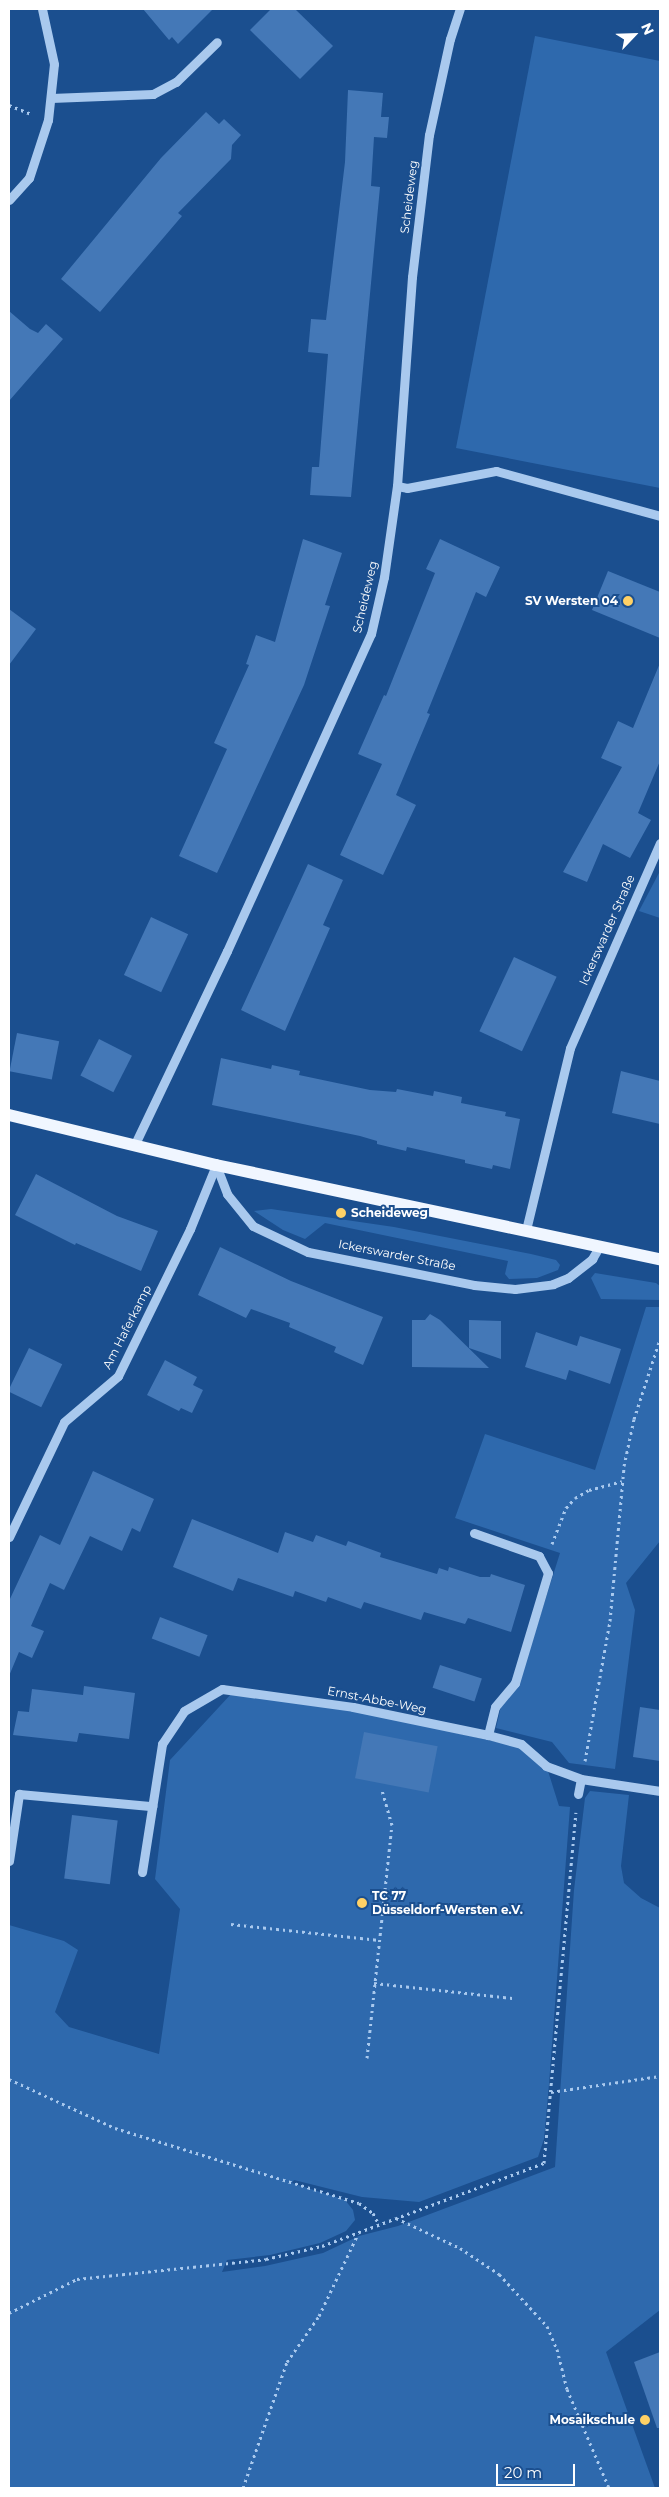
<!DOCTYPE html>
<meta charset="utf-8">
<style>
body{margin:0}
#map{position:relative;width:669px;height:2497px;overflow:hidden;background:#1b4f8f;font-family:Montserrat,sans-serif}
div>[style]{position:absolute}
.green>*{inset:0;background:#2e69ad}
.building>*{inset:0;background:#4478b7;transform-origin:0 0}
.path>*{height:3px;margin-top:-1.5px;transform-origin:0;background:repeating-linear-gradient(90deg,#a9c9ee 0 2.5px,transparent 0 6.5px)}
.minor>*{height:9px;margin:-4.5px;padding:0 4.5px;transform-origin:4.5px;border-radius:4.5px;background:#a9c9ee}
.major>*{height:12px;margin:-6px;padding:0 6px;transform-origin:6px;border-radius:6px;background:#f0f6ff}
.dots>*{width:14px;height:14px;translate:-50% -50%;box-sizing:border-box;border:2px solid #1b4f8f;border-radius:50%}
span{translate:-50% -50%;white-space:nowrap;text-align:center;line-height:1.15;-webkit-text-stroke:4px #1b4f8f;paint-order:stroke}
.street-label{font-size:12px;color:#fff}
.poi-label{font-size:12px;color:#fff;font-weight:700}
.right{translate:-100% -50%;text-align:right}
.left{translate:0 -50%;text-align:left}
.frame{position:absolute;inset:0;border:10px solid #fff;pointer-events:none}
.north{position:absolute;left:609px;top:10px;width:50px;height:50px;-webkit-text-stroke:4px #1b4f8f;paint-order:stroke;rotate:66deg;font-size:14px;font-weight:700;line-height:20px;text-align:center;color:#fff}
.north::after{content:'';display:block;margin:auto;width:18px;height:22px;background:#fff;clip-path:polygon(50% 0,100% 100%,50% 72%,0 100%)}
.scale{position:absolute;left:496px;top:2464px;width:79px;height:22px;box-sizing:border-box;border:2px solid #fff;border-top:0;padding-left:6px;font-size:15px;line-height:18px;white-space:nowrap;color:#fff;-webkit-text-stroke:4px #1b4f8f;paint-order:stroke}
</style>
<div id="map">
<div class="green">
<div style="clip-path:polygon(535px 36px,660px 61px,660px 488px,456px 448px)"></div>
<div style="clip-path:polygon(660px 871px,660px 918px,639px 911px)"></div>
<div style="clip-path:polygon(271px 1209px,394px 1227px,531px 1254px,556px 1260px,560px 1265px,558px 1270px,537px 1278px,509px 1279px,505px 1274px,508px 1261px,325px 1223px,305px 1239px,283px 1230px,254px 1211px)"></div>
<div style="clip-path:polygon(595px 1273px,656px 1283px,660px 1286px,660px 1300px,601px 1299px,591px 1278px)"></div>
<div style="clip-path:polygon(646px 1307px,660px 1307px,660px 1541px,626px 1583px,635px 1610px,615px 1769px,569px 1763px,552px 1742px,496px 1728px,501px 1706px,521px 1677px,560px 1553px,455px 1518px,485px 1434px,595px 1470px)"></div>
<div style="clip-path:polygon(232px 1693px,354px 1710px,519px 1747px,548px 1771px,559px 1806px,570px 1807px,549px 2084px,544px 2139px,538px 2157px,419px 2202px,362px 2197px,294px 2180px,292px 2183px,345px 2200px,353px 2210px,355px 2220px,346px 2231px,320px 2243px,270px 2255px,227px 2260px,222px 2272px,265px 2266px,323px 2253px,359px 2236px,398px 2226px,555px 2167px,574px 1890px,585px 1798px,590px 1791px,629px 1795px,621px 1866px,624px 1883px,641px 1898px,660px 1908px,660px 2310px,606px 2352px,655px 2488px,9px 2488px,9px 1925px,64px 1941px,78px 1950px,55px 2012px,69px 2027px,159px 2054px,180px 1909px,155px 1879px,170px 1760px)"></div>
</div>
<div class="building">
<div style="clip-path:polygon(143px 9px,213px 9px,178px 44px,172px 37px,169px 40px)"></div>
<div style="clip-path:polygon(271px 9px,295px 9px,333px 46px,300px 79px,250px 30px)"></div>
<div style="clip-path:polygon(348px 90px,383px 93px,381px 117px,389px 117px,387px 138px,374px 137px,371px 186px,380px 187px,351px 497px,310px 495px,312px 467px,319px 467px,328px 354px,308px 352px,311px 319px,326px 320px,345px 162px)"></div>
<div style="clip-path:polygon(206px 112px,219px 124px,224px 119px,241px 135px,232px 145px,231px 159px,178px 213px,182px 216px,100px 312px,61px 279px,161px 158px)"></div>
<div style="clip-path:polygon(9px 311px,30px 329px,38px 333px,46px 324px,63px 339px,9px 401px)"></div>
<div style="clip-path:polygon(303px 539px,342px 553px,325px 605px,330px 606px,304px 685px,217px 873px,179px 856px,227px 749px,214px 743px,249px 665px,246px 664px,256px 635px,275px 642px)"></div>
<div style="clip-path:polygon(440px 539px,500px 567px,486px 597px,476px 592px,427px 713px,430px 714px,396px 795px,416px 805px,383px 875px,340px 855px,382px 764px,358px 754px,384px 695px,386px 696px,435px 573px,426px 569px)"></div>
<div style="clip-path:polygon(608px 571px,660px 592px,660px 638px,592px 610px)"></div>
<div style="clip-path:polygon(9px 609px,36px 629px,9px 665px)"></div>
<div style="clip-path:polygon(660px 663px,660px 761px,638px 813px,651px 820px,630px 858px,603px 844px,587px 882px,563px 872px,622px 767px,601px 758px,618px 721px,633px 728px)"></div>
<div style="clip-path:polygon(308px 864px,343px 880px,323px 925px,330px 928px,285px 1031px,241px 1010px)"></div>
<div style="left:151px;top:917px;width:41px;height:64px;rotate:25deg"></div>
<div style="left:514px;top:957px;width:47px;height:82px;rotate:25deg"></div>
<div style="left:17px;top:1033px;width:43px;height:39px;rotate:11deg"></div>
<div style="left:99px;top:1039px;width:37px;height:41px;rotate:27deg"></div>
<div style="clip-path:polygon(221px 1058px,271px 1069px,272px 1065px,300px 1071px,299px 1075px,370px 1090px,396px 1092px,397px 1089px,433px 1096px,434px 1091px,462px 1097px,461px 1103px,506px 1112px,505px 1116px,520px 1119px,510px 1169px,493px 1165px,492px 1169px,465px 1163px,465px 1160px,407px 1147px,406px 1151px,377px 1144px,377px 1141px,360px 1136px,212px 1105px)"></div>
<div style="clip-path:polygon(621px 1071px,660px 1081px,660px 1124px,612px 1113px)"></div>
<div style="clip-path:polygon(36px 1174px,117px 1216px,158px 1231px,141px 1271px,76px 1243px,75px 1245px,15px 1215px)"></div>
<div style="clip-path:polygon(220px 1247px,291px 1281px,383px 1317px,363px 1365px,334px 1352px,336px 1347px,289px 1327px,290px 1323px,251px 1309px,246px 1318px,198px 1295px)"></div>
<div style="clip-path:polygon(430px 1314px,440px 1320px,489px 1368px,412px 1367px,412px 1320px,425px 1320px)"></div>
<div style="clip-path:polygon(469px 1320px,501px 1321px,501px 1359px,469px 1348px)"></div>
<div style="clip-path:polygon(536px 1332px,577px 1346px,580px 1336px,621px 1349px,610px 1384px,569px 1370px,566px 1380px,525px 1367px)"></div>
<div style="left:29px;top:1348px;width:37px;height:48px;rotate:26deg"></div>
<div style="clip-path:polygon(165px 1360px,197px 1377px,193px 1385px,203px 1390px,192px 1413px,181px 1408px,179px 1411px,147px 1395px)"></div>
<div style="clip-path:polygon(93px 1471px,154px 1499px,140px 1532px,132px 1528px,122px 1551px,90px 1536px,64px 1590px,50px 1583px,31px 1626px,44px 1631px,32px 1658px,19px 1652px,9px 1676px,9px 1601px,40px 1535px,60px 1545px)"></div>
<div style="clip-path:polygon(192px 1519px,278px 1553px,285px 1532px,313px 1542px,316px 1535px,346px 1546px,348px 1541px,381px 1553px,380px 1557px,437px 1574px,439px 1568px,448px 1571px,449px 1567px,480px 1577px,490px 1577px,491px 1574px,525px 1585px,511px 1632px,468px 1618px,465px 1624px,424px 1612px,421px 1620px,364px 1602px,361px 1609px,328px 1597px,326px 1602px,295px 1591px,293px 1597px,238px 1578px,233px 1591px,173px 1567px)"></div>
<div style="left:160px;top:1617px;width:51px;height:23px;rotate:21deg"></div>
<div style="left:440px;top:1665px;width:44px;height:24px;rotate:18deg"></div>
<div style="clip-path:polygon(84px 1686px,135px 1693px,129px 1739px,79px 1733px,77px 1742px,13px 1735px,18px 1711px,29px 1712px,32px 1689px,83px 1695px)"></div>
<div style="clip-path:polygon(640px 1707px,660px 1710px,660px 1761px,633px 1757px)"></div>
<div style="left:364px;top:1732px;width:75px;height:47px;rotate:11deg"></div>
<div style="left:72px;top:1815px;width:46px;height:64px;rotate:7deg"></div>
<div style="clip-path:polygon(660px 2352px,660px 2428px,657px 2428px,634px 2362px)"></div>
</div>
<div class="path">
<div style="left:9px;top:105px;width:24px;rotate:22deg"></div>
<div style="left:552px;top:1544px;width:39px;rotate:-69deg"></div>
<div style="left:566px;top:1508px;width:13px;rotate:-48deg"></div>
<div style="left:575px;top:1498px;width:16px;rotate:-30deg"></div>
<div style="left:589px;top:1490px;width:34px;rotate:-15deg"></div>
<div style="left:585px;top:1761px;width:142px;rotate:-79.9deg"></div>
<div style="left:610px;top:1621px;width:156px;rotate:-84.8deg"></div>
<div style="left:624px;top:1466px;width:48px;rotate:-78deg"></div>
<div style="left:634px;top:1419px;width:84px;rotate:-72deg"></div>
<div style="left:231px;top:1924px;width:149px;rotate:6.2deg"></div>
<div style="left:374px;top:1983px;width:139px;rotate:6.2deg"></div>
<div style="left:367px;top:2058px;width:234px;rotate:-83.9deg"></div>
<div style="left:392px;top:1825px;width:35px;rotate:-106deg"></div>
<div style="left:9px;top:2079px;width:117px;rotate:24.8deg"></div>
<div style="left:115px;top:2128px;width:255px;rotate:17.1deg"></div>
<div style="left:359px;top:2203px;width:17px;rotate:36deg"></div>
<div style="left:373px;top:2213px;width:13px;rotate:63deg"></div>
<div style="left:551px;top:2092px;width:110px;rotate:-8.4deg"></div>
<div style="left:396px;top:2218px;width:71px;rotate:25.1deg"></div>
<div style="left:460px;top:2248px;width:47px;rotate:33.7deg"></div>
<div style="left:499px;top:2274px;width:71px;rotate:47.3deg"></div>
<div style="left:547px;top:2326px;width:25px;rotate:67deg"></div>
<div style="left:557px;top:2349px;width:41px;rotate:76deg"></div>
<div style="left:567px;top:2389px;width:108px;rotate:67deg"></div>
<div style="left:9px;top:2313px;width:76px;rotate:-26.6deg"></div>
<div style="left:77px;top:2279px;width:190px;rotate:-6deg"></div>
<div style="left:266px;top:2259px;width:57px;rotate:-13.1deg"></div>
<div style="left:322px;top:2246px;width:237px;rotate:-20.5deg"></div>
<div style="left:544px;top:2163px;width:352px;rotate:-84.8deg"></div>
<div style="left:243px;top:2488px;width:133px;rotate:-70.8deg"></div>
<div style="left:287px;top:2362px;width:56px;rotate:-55.2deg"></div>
<div style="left:319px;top:2316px;width:91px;rotate:-64.6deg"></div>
</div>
<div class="minor">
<div style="left:51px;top:98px;width:102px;rotate:-2.2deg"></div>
<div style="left:153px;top:94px;width:26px;rotate:-28deg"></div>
<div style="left:176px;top:82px;width:57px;rotate:-44.3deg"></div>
<div style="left:9px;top:200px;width:30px;rotate:-48deg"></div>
<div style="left:29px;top:178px;width:61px;rotate:-71.9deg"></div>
<div style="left:48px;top:120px;width:56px;rotate:-83.9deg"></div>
<div style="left:54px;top:64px;width:56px;rotate:-102.3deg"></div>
<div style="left:397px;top:486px;width:10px;rotate:11deg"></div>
<div style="left:407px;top:488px;width:91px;rotate:-10.8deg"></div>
<div style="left:496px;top:471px;width:170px;rotate:15.3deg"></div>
<div style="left:134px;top:1146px;width:216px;rotate:-64.5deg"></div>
<div style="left:227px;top:951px;width:348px;rotate:-65.6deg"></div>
<div style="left:371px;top:634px;width:58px;rotate:-77.2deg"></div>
<div style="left:384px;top:577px;width:92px;rotate:-81.9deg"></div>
<div style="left:397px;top:486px;width:210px;rotate:-85.9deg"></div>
<div style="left:412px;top:277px;width:143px;rotate:-83.2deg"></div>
<div style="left:429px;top:135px;width:98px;rotate:-77.7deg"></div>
<div style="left:450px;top:39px;width:32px;rotate:-72deg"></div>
<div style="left:216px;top:1165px;width:31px;rotate:69deg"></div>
<div style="left:227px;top:1194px;width:41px;rotate:50.9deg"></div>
<div style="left:253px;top:1226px;width:61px;rotate:25.3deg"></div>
<div style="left:308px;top:1252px;width:169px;rotate:11.2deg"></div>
<div style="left:474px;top:1285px;width:41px;rotate:5.6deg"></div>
<div style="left:515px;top:1289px;width:38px;rotate:-7deg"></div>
<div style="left:553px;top:1284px;width:16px;rotate:-22deg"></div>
<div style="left:568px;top:1278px;width:31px;rotate:-38deg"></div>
<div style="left:592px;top:1259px;width:14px;rotate:-60deg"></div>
<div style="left:526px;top:1230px;width:187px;rotate:-76.4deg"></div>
<div style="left:570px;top:1048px;width:224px;rotate:-66.3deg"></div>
<div style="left:474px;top:1533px;width:69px;rotate:19.5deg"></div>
<div style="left:539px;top:1556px;width:19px;rotate:62deg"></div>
<div style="left:548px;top:1573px;width:115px;rotate:106.7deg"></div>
<div style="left:515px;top:1683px;width:31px;rotate:130deg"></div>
<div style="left:495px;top:1707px;width:29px;rotate:104deg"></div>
<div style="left:9px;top:1537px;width:127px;rotate:-64.4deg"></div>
<div style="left:64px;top:1422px;width:71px;rotate:-40.4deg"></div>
<div style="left:118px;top:1376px;width:164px;rotate:-63.9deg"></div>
<div style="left:190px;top:1229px;width:69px;rotate:-67.9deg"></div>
<div style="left:578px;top:1794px;width:15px;rotate:-79deg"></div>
<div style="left:9px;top:1861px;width:68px;rotate:-81.5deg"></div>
<div style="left:19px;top:1794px;width:134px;rotate:5.2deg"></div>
<div style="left:142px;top:1872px;width:130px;rotate:-81.1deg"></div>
<div style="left:162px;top:1744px;width:40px;rotate:-56deg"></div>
<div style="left:184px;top:1711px;width:44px;rotate:-30.1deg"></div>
<div style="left:222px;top:1689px;width:132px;rotate:7.8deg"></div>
<div style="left:353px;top:1707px;width:138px;rotate:11.7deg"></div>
<div style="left:488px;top:1735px;width:34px;rotate:15deg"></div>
<div style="left:521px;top:1744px;width:33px;rotate:41deg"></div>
<div style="left:546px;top:1766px;width:37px;rotate:20deg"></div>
<div style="left:581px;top:1779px;width:80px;rotate:8.6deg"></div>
</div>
<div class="major">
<div style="left:9px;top:1115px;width:213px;rotate:13.6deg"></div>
<div style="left:216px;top:1165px;width:454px;rotate:12deg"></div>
</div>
<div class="dots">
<div style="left:628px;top:601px;background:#ffd166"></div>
<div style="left:341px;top:1213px;background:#ffd166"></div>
<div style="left:362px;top:1903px;background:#ffd166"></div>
<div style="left:645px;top:2420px;background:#ffd166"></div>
</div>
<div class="street-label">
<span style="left:409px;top:197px;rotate:-83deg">Scheideweg</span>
<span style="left:365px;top:597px;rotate:-77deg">Scheideweg</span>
<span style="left:607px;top:930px;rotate:-66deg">Ickerswarder Straße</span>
<span style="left:397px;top:1255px;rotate:11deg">Ickerswarder Straße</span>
<span style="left:127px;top:1327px;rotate:-63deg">Am Haferkamp</span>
<span style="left:377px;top:1700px;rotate:11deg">Ernst-Abbe-Weg</span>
</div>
<div class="poi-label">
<span class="right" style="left:618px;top:601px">SV Wersten 04</span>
<span class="left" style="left:351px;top:1213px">Scheideweg</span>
<span class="left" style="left:372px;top:1903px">TC 77<br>Düsseldorf-Wersten e.V.</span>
<span class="right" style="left:635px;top:2420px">Mosaikschule</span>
</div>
<div class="frame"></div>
<div class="north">N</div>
<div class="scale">20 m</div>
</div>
